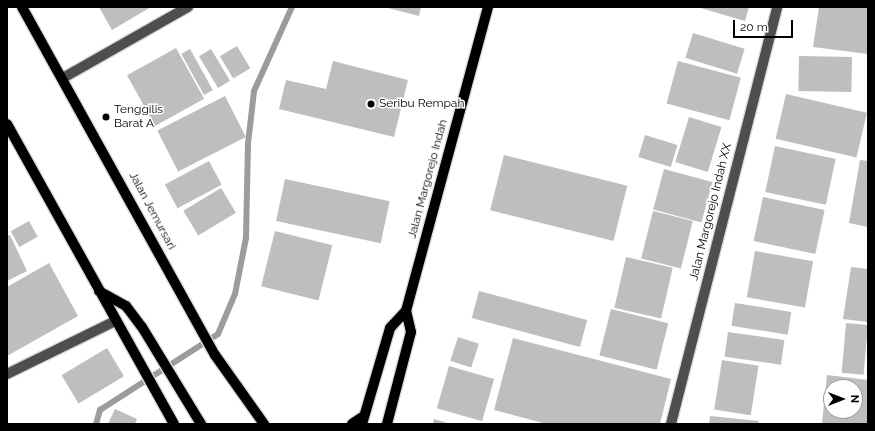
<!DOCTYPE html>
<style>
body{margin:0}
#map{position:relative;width:875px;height:431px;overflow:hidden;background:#fff;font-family:Raleway,sans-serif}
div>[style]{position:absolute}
.stream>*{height:6px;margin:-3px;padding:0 3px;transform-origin:3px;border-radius:3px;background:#9c9c9c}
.building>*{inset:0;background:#bebebe;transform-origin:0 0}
.roads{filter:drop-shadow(1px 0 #dbdbdb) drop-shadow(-1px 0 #dbdbdb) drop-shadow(0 1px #dbdbdb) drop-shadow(0 -1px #dbdbdb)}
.minor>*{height:10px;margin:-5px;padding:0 5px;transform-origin:5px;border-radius:5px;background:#4e4e4e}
.major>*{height:10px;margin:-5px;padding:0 5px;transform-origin:5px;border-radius:5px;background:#000}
.dots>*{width:11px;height:11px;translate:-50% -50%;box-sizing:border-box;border:2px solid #fff;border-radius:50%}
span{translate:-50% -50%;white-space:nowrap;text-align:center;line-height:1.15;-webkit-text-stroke:3px #fff;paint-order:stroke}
.poi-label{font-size:12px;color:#000}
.left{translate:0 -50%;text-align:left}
.street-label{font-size:12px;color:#000}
.frame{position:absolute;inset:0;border:8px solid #000;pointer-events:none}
.north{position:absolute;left:823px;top:379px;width:40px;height:40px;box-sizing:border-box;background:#fff;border:1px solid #999;border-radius:50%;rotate:90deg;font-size:11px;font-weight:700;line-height:16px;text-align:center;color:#000}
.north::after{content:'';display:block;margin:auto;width:14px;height:18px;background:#000;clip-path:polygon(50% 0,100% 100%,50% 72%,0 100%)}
.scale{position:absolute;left:733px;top:20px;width:60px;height:18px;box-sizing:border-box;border:2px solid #000;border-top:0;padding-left:5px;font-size:12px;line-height:14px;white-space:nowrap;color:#000;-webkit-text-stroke:3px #fff;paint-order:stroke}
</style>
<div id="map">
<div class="stream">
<div style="left:96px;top:424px;width:15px;rotate:-74deg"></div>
<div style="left:100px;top:410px;width:140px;rotate:-32.8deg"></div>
<div style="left:218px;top:334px;width:43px;rotate:-67deg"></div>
<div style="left:235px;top:294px;width:57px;rotate:-78.9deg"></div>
<div style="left:246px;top:238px;width:94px;rotate:-88.8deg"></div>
<div style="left:248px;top:144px;width:53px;rotate:-83.5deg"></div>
<div style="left:254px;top:91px;width:92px;rotate:-65.7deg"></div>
</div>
<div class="building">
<div style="clip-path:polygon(99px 7px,151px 7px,112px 30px)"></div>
<div style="clip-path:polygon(384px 7px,421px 7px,419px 16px)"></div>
<div style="clip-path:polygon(697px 7px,749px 7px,745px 21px)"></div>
<div style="clip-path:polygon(819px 7px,868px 7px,868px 54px,813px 47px)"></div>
<div style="left:693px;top:33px;width:54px;height:26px;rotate:17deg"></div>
<div style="left:237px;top:46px;width:26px;height:20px;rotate:59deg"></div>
<div style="left:176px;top:48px;width:58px;height:56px;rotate:61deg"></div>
<div style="left:190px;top:49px;width:47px;height:10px;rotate:61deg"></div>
<div style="left:211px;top:49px;width:37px;height:14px;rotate:59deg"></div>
<div style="left:799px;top:56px;width:53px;height:35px;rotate:1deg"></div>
<div style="clip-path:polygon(333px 61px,408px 80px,394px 137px,279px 109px,286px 80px,326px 89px)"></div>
<div style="left:678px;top:61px;width:65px;height:44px;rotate:15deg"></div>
<div style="left:786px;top:94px;width:83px;height:46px;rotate:13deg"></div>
<div style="left:225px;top:96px;width:46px;height:76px;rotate:63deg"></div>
<div style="left:689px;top:117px;width:34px;height:47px;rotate:17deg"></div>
<div style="left:645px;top:135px;width:34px;height:23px;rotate:17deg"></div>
<div style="left:775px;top:146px;width:62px;height:47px;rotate:12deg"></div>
<div style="left:504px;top:155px;width:127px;height:57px;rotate:14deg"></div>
<div style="clip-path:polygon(860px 160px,868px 161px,868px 227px,849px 223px)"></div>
<div style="left:209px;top:161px;width:27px;height:50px;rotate:62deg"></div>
<div style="left:664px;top:169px;width:50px;height:42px;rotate:15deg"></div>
<div style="left:285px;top:179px;width:107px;height:43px;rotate:12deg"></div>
<div style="left:221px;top:188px;width:29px;height:44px;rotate:59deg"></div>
<div style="left:763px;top:197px;width:63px;height:45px;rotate:12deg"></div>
<div style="left:653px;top:211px;width:41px;height:49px;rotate:14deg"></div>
<div style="left:29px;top:221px;width:18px;height:21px;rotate:61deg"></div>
<div style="left:275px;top:231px;width:59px;height:57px;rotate:14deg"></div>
<div style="clip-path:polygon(10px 235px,27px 271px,7px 281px,7px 236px)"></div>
<div style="left:755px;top:251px;width:59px;height:47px;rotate:10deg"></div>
<div style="left:626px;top:257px;width:48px;height:52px;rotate:13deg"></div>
<div style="clip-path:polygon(49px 263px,78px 316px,7px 356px,7px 287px)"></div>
<div style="clip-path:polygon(851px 267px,868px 269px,868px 322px,843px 319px)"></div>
<div style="left:479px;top:291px;width:112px;height:28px;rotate:15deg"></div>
<div style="left:735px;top:303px;width:57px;height:23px;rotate:9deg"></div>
<div style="left:611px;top:309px;width:59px;height:48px;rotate:14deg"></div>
<div style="left:846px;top:323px;width:22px;height:50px;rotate:5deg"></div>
<div style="left:728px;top:332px;width:57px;height:25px;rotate:8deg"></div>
<div style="left:458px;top:337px;width:22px;height:25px;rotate:18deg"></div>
<div style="clip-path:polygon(513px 338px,671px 379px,660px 424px,547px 424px,494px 410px)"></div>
<div style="left:107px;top:348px;width:33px;height:53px;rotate:59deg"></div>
<div style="left:722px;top:360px;width:37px;height:50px;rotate:9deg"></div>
<div style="left:449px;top:366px;width:47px;height:44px;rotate:16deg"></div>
<div style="clip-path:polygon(evenodd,827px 375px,868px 380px,868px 424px,822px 423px,827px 375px,831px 387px,855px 387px,855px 411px,831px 411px,831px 387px)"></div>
<div style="clip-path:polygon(115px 409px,137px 419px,135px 424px,108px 424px)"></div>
<div style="clip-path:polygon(710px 416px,759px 421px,758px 424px,709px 424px)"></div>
<div style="clip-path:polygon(434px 419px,451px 424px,433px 424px)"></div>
</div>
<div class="roads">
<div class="minor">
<div style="left:63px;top:78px;width:144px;rotate:-29.6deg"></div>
<div style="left:7px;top:374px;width:120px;rotate:-26.1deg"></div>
<div style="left:671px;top:424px;width:430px;rotate:-75.7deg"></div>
</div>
<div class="major">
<div style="left:22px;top:7px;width:398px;rotate:61deg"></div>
<div style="left:215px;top:355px;width:85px;rotate:54.6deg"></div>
<div style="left:7px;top:124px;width:343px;rotate:60.9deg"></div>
<div style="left:99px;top:291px;width:31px;rotate:29deg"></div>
<div style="left:126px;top:306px;width:26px;rotate:53deg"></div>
<div style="left:142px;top:327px;width:114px;rotate:58.7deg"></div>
<div style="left:352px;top:424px;width:14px;rotate:-34deg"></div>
<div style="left:362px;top:424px;width:100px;rotate:-73.7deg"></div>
<div style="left:390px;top:328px;width:23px;rotate:-47deg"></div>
<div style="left:406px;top:311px;width:315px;rotate:-74.9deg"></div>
<div style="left:387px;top:424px;width:95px;rotate:-75.4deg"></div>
<div style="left:411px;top:332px;width:22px;rotate:-103deg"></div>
</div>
</div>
<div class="dots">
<div style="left:371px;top:104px;background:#000"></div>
<div style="left:106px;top:117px;background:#000"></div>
</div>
<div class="poi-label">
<span class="left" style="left:379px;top:104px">Seribu Rempah</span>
<span class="left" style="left:114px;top:117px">Tenggilis<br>Barat A</span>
</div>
<div class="street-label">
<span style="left:428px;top:179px;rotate:-75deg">Jalan Margorejo Indah</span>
<span style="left:152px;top:211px;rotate:62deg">Jalan Jemursari</span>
<span style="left:711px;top:212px;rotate:-76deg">Jalan Margorejo Indah XX</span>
</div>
<div class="frame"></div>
<div class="north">N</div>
<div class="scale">20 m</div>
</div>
